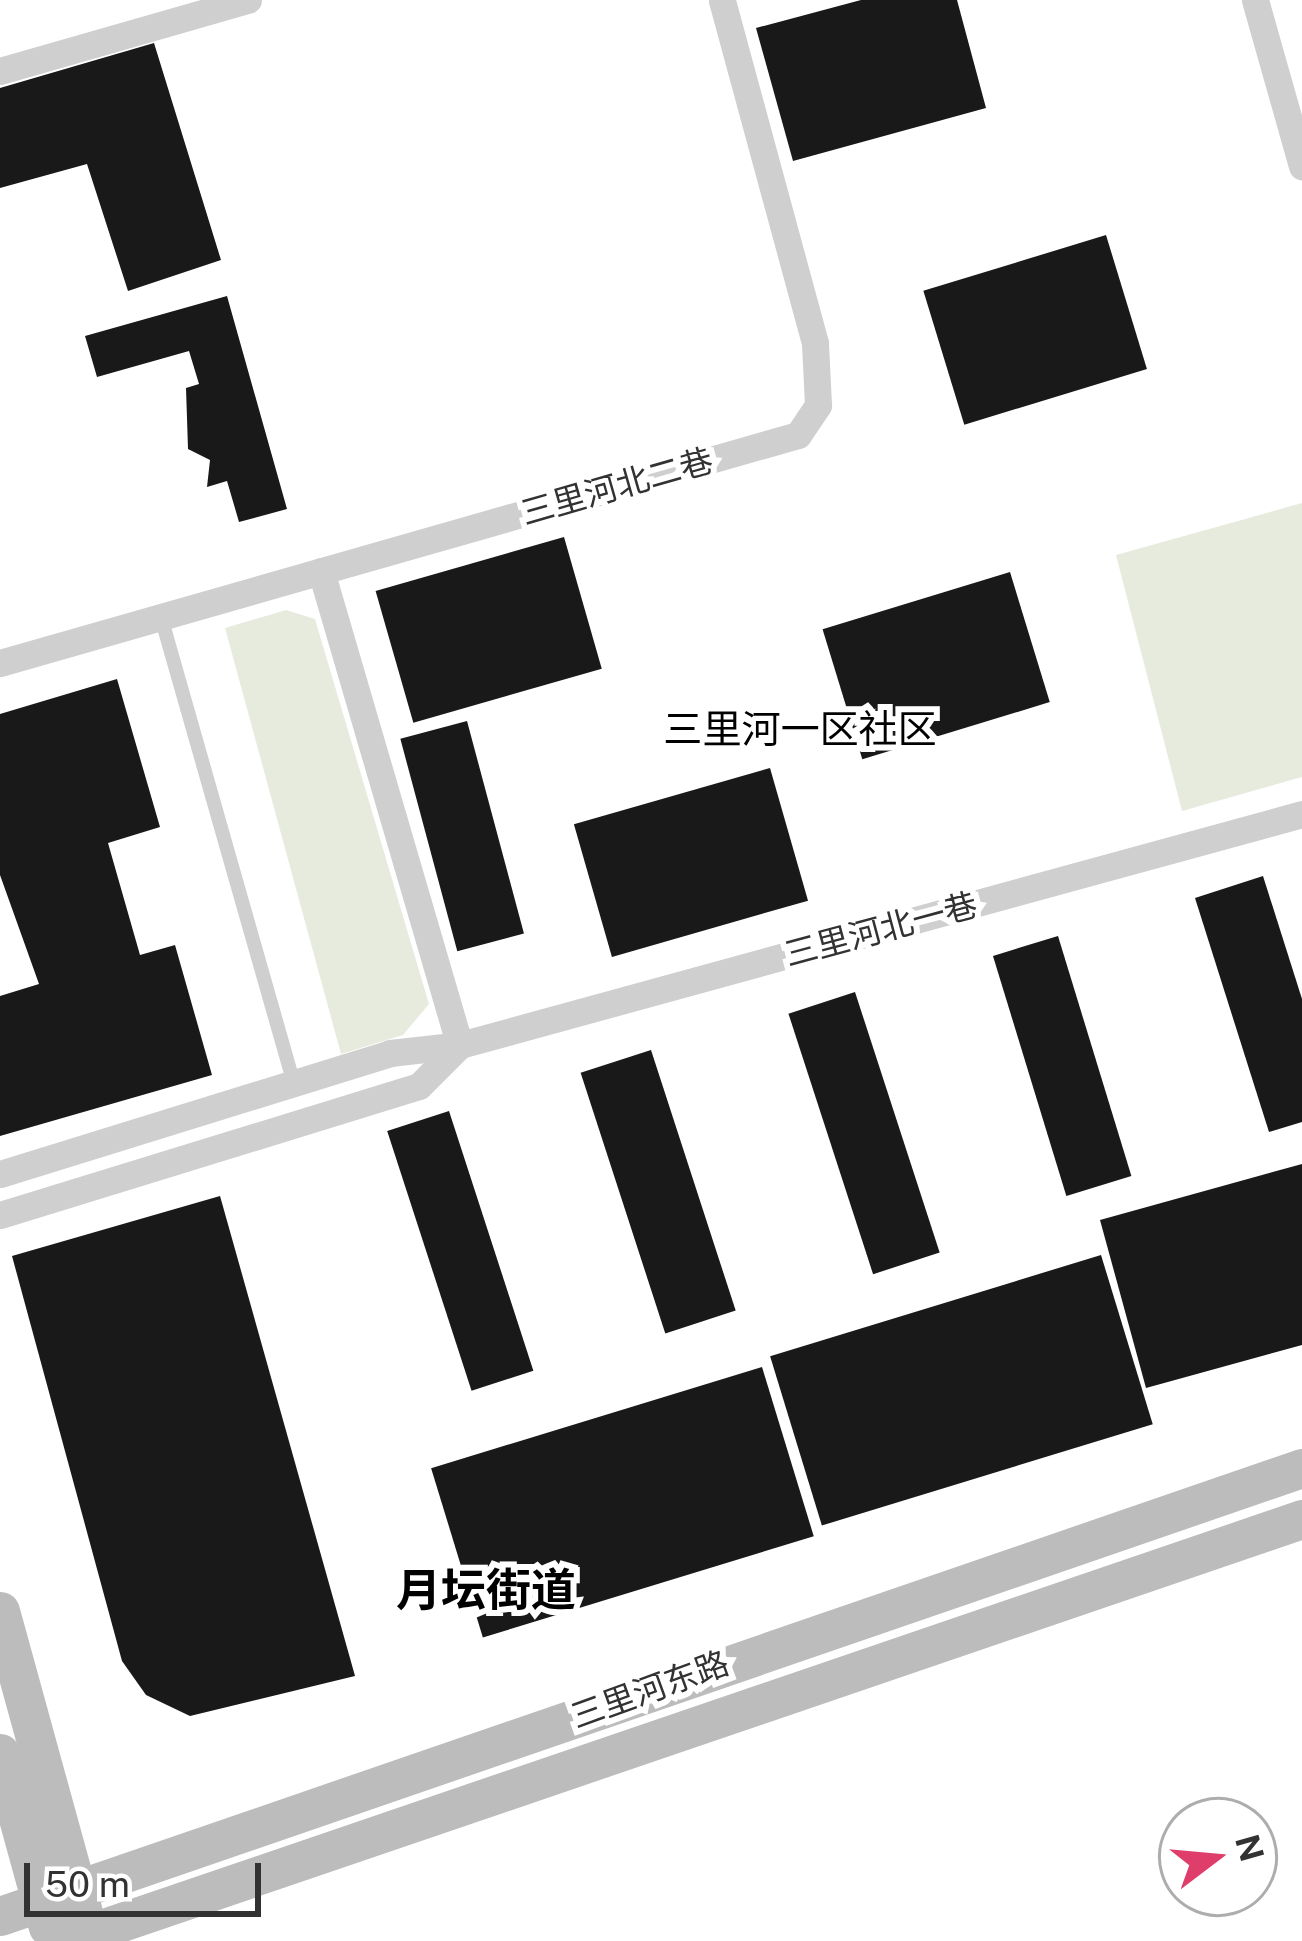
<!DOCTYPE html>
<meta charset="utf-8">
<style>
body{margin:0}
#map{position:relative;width:1302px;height:1941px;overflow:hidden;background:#fff;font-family:"Public Sans","Noto Sans SC",sans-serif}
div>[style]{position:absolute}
.green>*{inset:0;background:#e7ebde}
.building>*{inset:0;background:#191919;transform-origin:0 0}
.lane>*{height:14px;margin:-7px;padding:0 7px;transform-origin:7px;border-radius:7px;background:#cfcfcf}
.street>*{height:27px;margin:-13.5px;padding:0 13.5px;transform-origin:13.5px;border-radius:13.5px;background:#cfcfcf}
.secondary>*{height:39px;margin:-19.5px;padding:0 19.5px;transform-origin:19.5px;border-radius:19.5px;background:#bcbcbc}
span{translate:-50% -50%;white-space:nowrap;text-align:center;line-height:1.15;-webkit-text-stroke:12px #fff;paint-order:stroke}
.street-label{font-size:33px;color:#323232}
.quarter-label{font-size:39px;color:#000}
.district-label{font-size:45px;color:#000;font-weight:700}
.north{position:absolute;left:1158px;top:1797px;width:120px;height:120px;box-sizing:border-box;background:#fff;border:3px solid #adadad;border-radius:50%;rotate:74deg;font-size:33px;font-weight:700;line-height:48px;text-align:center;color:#323232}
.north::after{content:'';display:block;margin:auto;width:42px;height:54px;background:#df3e6a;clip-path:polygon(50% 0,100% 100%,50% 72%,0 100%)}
.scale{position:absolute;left:24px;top:1863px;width:237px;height:54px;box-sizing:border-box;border:6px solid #323232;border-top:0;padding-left:15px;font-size:36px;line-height:42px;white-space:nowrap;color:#323232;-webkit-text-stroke:9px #fff;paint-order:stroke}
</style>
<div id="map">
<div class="green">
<div style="clip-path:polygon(1302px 503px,1302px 777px,1182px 811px,1116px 555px)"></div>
<div style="clip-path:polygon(286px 610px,315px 619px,429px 1004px,403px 1035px,341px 1054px,225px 628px)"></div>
</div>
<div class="building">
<div style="clip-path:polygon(861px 0,957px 0,986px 108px,793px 161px,756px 28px)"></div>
<div style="clip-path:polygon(154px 43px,221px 260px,128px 291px,87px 164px,0 188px,0 88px)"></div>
<div style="left:1106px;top:235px;width:140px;height:191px;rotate:73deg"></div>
<div style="clip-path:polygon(227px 296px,287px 509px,239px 522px,227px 481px,207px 487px,210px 460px,188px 449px,186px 388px,199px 384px,189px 351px,97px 377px,85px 336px)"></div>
<div style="left:564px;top:537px;width:137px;height:196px;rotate:74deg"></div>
<div style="left:1010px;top:572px;width:136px;height:196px;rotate:73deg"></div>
<div style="clip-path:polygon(117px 679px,160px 827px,108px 843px,140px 955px,175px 945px,212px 1075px,0 1136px,0 996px,39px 984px,0 875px,0 714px)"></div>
<div style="left:467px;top:721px;width:220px;height:69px;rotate:75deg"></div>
<div style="left:770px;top:768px;width:138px;height:204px;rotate:74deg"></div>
<div style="clip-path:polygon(1263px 876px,1302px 999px,1302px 1122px,1269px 1132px,1195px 898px)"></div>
<div style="left:1058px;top:936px;width:251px;height:68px;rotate:73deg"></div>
<div style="left:855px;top:992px;width:274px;height:70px;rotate:72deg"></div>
<div style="left:651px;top:1050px;width:274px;height:74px;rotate:72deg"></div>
<div style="left:449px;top:1111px;width:273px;height:65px;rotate:72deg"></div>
<div style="clip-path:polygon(1302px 1164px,1302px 1345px,1146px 1388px,1100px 1220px)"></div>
<div style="clip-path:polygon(220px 1196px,355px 1676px,190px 1716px,146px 1695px,122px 1661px,12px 1256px)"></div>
<div style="left:1101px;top:1255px;width:177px;height:346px;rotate:73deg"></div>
<div style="left:762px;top:1367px;width:177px;height:346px;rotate:73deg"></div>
</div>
<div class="lane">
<div style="left:161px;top:617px;width:485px;rotate:74.1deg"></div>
</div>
<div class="street">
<div style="left:1255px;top:0;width:173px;rotate:74.2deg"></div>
<div style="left:0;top:71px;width:258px;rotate:-16deg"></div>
<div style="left:321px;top:571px;width:494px;rotate:73.7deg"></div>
<div style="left:0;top:663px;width:830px;rotate:-15.95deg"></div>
<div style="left:798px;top:435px;width:36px;rotate:-56deg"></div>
<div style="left:818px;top:405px;width:62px;rotate:-92.8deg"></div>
<div style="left:815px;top:343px;width:355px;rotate:-105.2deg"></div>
<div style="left:0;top:1174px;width:408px;rotate:-17.2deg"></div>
<div style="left:390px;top:1053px;width:70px;rotate:-6.5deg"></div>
<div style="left:460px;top:1045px;width:873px;rotate:-15.34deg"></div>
<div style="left:0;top:1215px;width:438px;rotate:-17.1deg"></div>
<div style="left:419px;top:1086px;width:58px;rotate:-45deg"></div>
</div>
<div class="secondary">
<div style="left:0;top:1611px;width:312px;rotate:74.6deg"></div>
<div style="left:0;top:1753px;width:180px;rotate:74.6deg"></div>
<div style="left:0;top:1916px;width:1377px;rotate:-18.99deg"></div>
<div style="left:66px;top:1941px;width:1306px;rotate:-18.85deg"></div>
</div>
<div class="street-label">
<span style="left:617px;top:487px;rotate:-16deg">三里河北二巷</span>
<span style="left:881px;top:930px;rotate:-15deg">三里河北一巷</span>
<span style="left:650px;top:1690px;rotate:-20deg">三里河东路</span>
</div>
<div class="quarter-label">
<span style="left:800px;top:729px">三里河一区社区</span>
</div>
<div class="district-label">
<span style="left:486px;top:1590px">月坛街道</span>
</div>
<div class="north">N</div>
<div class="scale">50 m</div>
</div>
